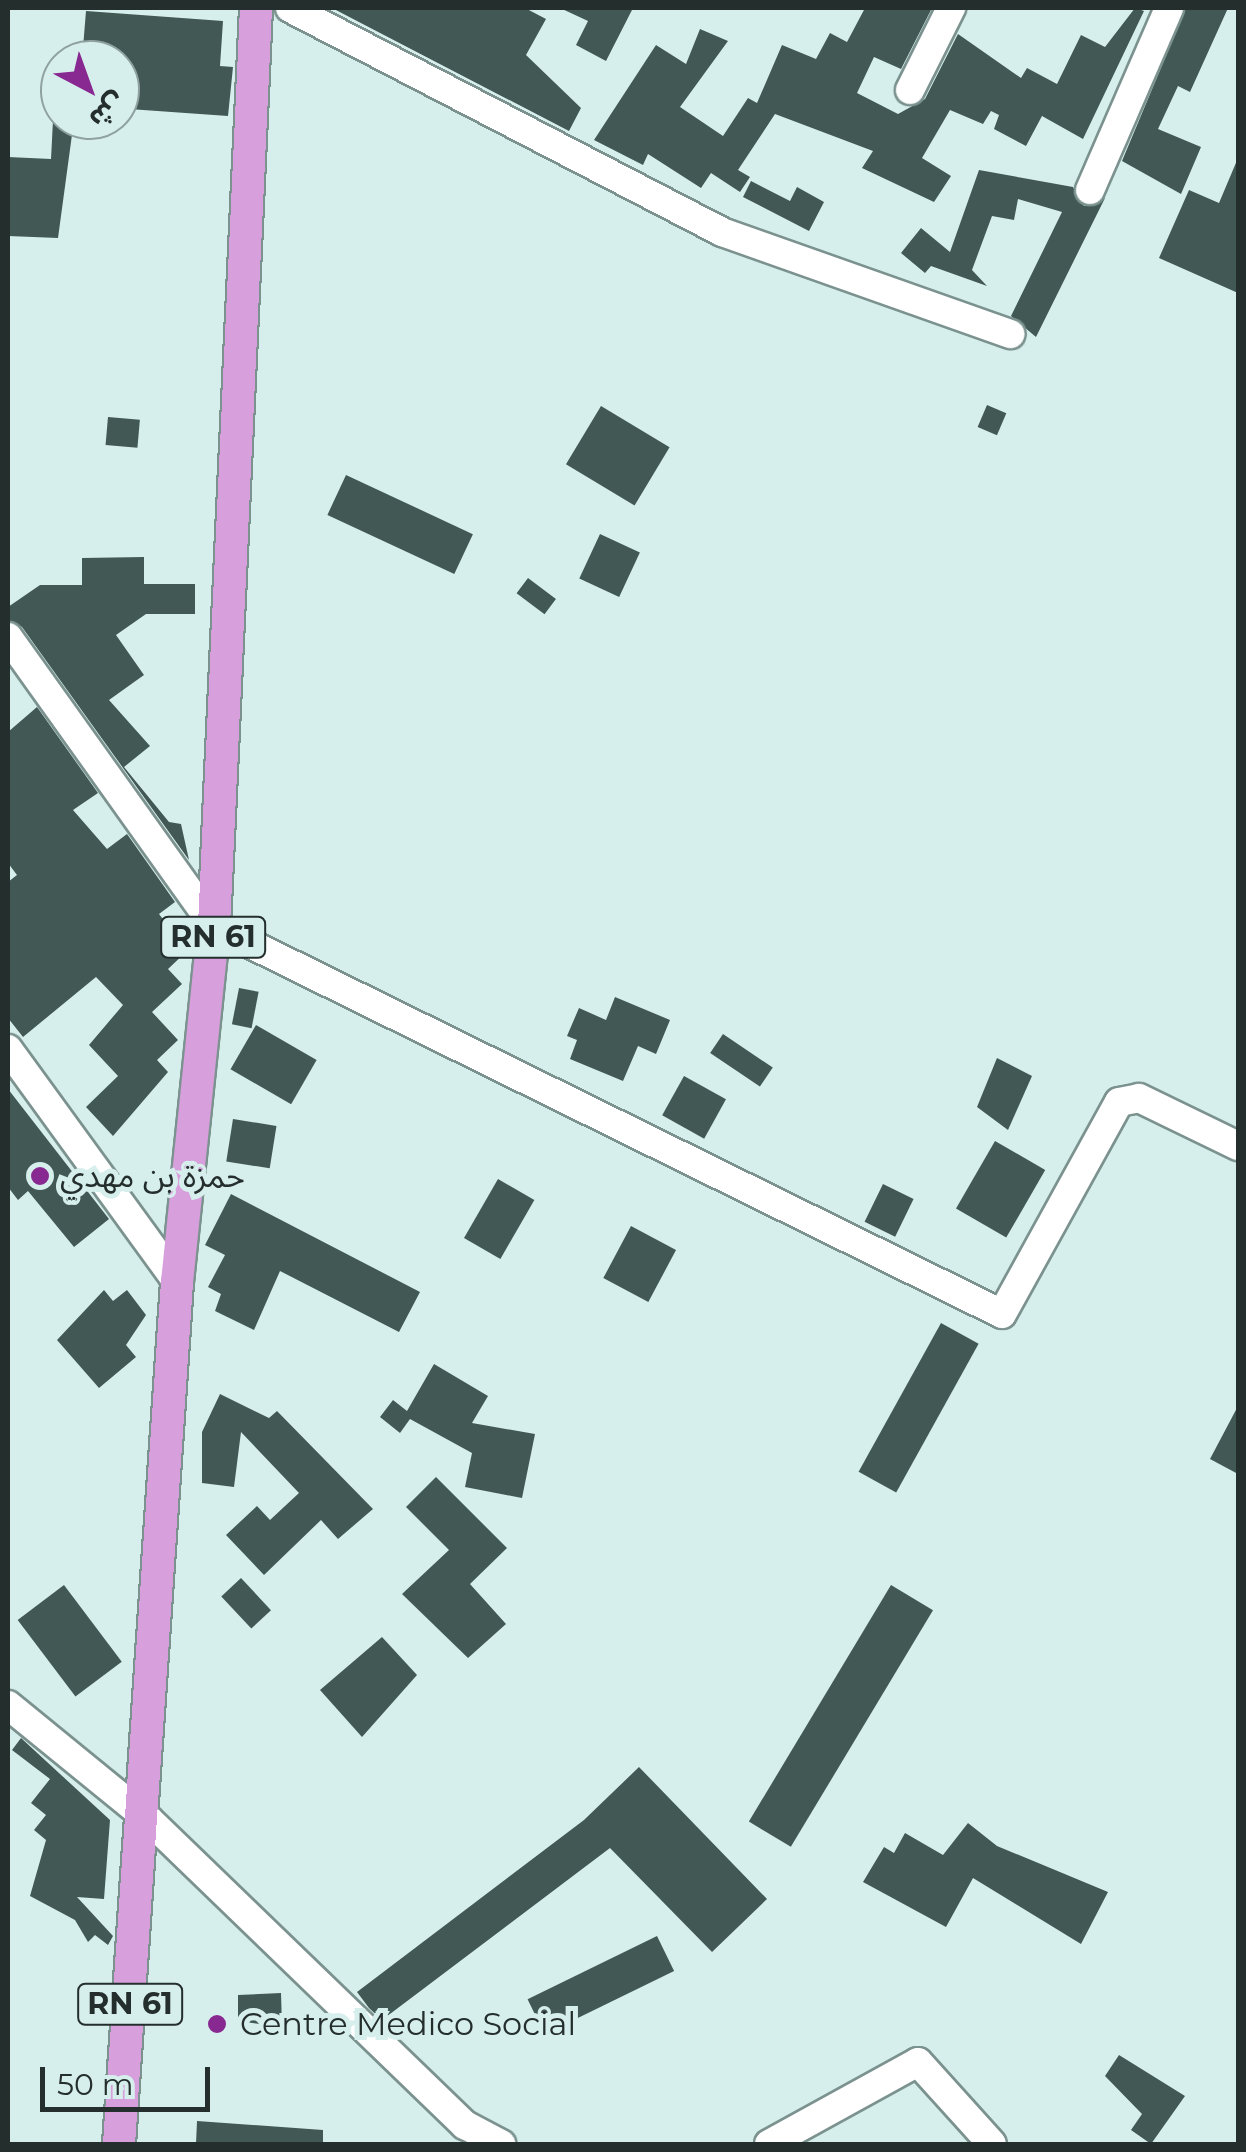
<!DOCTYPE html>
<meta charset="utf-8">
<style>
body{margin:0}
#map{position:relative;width:1246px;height:2152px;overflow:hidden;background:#d7efec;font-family:Montserrat,"Noto Sans Arabic",sans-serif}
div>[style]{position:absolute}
.building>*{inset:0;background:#425855;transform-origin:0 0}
.roads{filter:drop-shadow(2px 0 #7b928f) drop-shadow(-2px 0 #7b928f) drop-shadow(0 2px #7b928f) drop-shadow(0 -2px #7b928f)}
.minor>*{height:28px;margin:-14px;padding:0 14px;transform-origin:14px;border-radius:14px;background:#fff}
.major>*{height:32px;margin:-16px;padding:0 16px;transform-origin:16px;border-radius:16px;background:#d7a0dc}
.dots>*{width:28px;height:28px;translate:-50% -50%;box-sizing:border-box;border:5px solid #d7efec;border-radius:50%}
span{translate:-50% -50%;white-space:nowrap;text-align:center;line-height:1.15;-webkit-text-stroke:10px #d7efec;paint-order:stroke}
.shield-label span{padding:2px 8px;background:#d7efec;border:2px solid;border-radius:8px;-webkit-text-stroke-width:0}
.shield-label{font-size:30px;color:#242e2d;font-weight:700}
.poi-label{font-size:32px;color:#242e2d}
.left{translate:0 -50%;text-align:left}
.frame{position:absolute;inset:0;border:10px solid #242e2d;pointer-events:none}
.north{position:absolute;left:40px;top:40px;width:100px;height:100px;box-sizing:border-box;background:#d7efec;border:2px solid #8fa2a0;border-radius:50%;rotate:139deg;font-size:28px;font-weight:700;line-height:40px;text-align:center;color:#242e2d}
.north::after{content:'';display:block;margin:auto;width:35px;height:45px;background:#882891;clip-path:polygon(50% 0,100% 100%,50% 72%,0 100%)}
.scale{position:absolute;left:40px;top:2067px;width:170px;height:45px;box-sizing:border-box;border:5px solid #242e2d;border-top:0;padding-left:12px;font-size:30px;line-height:35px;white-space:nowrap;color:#242e2d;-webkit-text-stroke:8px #d7efec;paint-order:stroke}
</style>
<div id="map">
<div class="building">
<div style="clip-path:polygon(332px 8px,525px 8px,546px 19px,526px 55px,581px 108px,569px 131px)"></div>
<div style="clip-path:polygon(560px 8px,633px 8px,606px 61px,576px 45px,588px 21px)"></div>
<div style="clip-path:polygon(865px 8px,932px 8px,901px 69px,874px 57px,857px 93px,898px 114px,925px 99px,958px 34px,1021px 78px,1027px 68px,1057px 84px,1081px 35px,1105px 47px,1135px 8px,1144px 11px,1083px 139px,1042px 116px,1026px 146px,994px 129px,999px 115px,991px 111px,983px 124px,950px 110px,922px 158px,951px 176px,934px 202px,862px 168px,873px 151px,775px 114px,738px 170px,750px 177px,740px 192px,711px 173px,701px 188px,648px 154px,643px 165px,594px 140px,656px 45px,686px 64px,700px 29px,728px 41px,680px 107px,723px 136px,748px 98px,757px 103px,782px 45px,816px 59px,830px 33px,847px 42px)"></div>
<div style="clip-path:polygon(1186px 8px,1228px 8px,1190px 92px,1178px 86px,1158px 129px,1201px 147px,1181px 194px,1122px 161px)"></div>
<div style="clip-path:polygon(86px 11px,223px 21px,220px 66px,233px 67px,228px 116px,129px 109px,120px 60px,82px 60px)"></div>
<div style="clip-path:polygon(53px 120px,74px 120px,58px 238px,8px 236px,8px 157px,51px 159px)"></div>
<div style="clip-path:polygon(1238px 158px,1238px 293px,1159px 258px,1189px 190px,1219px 203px)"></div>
<div style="clip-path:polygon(979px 170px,1073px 187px,1084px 206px,1105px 198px,1036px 337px,1011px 316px,1062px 212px,1018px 199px,1014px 220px,992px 216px,972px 270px,987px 286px,931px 266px,925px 273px,901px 253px,921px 228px,950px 252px)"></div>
<div style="clip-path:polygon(751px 181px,790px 201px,797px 187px,824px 202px,809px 231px,743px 197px)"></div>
<div style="left:987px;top:405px;width:21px;height:24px;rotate:23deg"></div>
<div style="left:601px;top:406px;width:80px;height:68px;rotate:31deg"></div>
<div style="left:108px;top:417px;width:32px;height:28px;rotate:5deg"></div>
<div style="left:346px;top:475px;width:140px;height:44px;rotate:25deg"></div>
<div style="left:600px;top:534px;width:44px;height:49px;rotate:25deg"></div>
<div style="clip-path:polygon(144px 557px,144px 584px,195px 584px,195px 614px,146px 614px,116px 635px,144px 675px,109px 700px,150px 746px,124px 767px,169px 822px,181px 824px,189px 860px,22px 627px,8px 620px,8px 607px,40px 585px,82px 585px,82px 558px)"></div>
<div style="left:528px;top:578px;width:35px;height:19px;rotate:37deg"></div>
<div style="clip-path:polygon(37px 707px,98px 793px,73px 810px,107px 849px,127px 834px,175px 902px,159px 914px,187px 951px,168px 969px,182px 984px,152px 1012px,178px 1040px,157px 1060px,168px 1072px,113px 1136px,86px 1107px,118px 1076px,89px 1045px,123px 1005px,96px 977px,23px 1037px,8px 1018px,8px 882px,17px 875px,8px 863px,8px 732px)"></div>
<div style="left:239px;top:988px;width:20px;height:37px;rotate:11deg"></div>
<div style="clip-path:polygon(615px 997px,670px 1020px,656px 1054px,638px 1046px,623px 1081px,570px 1059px,577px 1040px,567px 1036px,579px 1008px,606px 1020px)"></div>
<div style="left:256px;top:1025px;width:70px;height:51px;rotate:30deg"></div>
<div style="left:723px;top:1034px;width:60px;height:23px;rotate:34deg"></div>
<div style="clip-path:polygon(997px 1058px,1032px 1076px,1008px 1130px,977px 1107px)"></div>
<div style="left:684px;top:1076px;width:48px;height:45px;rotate:29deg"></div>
<div style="clip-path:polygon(8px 1089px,109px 1219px,74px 1247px,28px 1191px,18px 1200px,8px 1187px)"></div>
<div style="left:233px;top:1119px;width:44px;height:43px;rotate:9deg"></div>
<div style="left:995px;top:1141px;width:58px;height:78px;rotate:30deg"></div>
<div style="left:498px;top:1179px;width:42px;height:68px;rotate:30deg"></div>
<div style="left:883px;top:1184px;width:34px;height:42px;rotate:26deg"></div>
<div style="clip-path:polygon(231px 1194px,420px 1292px,399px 1332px,280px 1271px,254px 1330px,215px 1311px,221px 1294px,208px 1287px,225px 1255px,205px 1245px)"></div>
<div style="left:631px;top:1226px;width:51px;height:59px;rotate:28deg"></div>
<div style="clip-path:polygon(104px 1290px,113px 1301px,127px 1290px,146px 1315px,126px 1345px,136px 1357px,99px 1388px,57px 1340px)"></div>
<div style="left:941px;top:1323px;width:43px;height:170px;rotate:29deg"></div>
<div style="clip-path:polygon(434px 1364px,488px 1396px,472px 1423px,535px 1434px,522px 1498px,465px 1487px,472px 1453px,410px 1419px,400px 1433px,380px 1417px,393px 1400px,407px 1411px)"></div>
<div style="clip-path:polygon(220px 1394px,269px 1418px,277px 1411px,373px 1509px,338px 1539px,321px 1520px,264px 1575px,226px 1535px,257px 1506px,270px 1520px,299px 1493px,241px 1432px,234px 1487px,202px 1483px,202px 1432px)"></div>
<div style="clip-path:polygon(1238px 1406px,1238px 1474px,1210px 1459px)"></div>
<div style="clip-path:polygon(436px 1477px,507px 1548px,470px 1584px,506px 1624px,468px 1658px,402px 1594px,449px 1550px,406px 1507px)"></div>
<div style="left:241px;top:1578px;width:44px;height:27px;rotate:47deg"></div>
<div style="left:64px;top:1585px;width:96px;height:58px;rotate:53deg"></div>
<div style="left:891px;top:1585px;width:49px;height:276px;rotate:31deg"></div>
<div style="clip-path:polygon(382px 1637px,417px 1675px,362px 1737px,320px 1690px)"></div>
<div style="clip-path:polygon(21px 1738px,110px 1820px,104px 1899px,77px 1897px,113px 1936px,108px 1945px,95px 1935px,88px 1942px,75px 1920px,30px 1896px,46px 1840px,34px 1830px,46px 1815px,31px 1803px,50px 1779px,12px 1750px)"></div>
<div style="clip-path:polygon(639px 1767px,767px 1899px,712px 1952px,610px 1848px,382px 2020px,369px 2008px,357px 1992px,584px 1820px)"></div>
<div style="clip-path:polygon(968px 1823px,997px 1846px,1108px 1892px,1081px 1944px,973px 1878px,946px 1927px,863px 1882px,884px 1847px,894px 1853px,905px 1833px,943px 1855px)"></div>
<div style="left:657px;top:1936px;width:39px;height:144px;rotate:64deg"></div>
<div style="clip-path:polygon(281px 1993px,282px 2027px,238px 2021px,238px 1995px)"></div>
<div style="clip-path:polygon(1119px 2055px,1185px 2096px,1151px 2144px,1131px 2130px,1142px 2114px,1105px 2076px)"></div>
<div style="clip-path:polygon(197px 2121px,323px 2130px,323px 2144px,196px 2144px)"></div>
</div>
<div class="roads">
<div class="minor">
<div style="left:290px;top:8px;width:487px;rotate:27.4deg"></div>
<div style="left:722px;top:232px;width:306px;rotate:19.5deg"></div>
<div style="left:910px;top:90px;width:92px;rotate:-63.4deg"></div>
<div style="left:1090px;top:190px;width:198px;rotate:-66.5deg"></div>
<div style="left:8px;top:637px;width:355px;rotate:54.5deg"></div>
<div style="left:214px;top:926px;width:878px;rotate:26.21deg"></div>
<div style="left:1002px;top:1314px;width:242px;rotate:-61.1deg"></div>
<div style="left:1119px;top:1102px;width:20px;rotate:-11deg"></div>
<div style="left:1139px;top:1098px;width:110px;rotate:25.9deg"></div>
<div style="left:8px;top:1049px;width:288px;rotate:54deg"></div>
<div style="left:8px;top:1705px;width:181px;rotate:39.2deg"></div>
<div style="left:148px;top:1819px;width:441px;rotate:44deg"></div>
<div style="left:465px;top:2125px;width:41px;rotate:27.8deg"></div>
<div style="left:769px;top:2144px;width:170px;rotate:-28.8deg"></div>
<div style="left:918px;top:2062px;width:110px;rotate:47.9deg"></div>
</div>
<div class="major">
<div style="left:119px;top:2144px;width:864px;rotate:-86.15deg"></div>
<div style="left:177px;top:1282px;width:358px;rotate:-84.1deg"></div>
<div style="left:214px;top:926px;width:919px;rotate:-87.38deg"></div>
</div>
</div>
<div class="dots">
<div style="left:40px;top:1176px;background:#882891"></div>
<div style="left:217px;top:2024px;background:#882891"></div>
</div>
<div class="shield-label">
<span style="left:213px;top:937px">RN 61</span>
<span style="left:130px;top:2004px">RN 61</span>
</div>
<div class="poi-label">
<span class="left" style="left:60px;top:1176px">حمزة بن مهدي</span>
<span class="left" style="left:240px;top:2024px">Centre Medico Social</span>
</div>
<div class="frame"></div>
<div class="north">ش</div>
<div class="scale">50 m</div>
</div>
